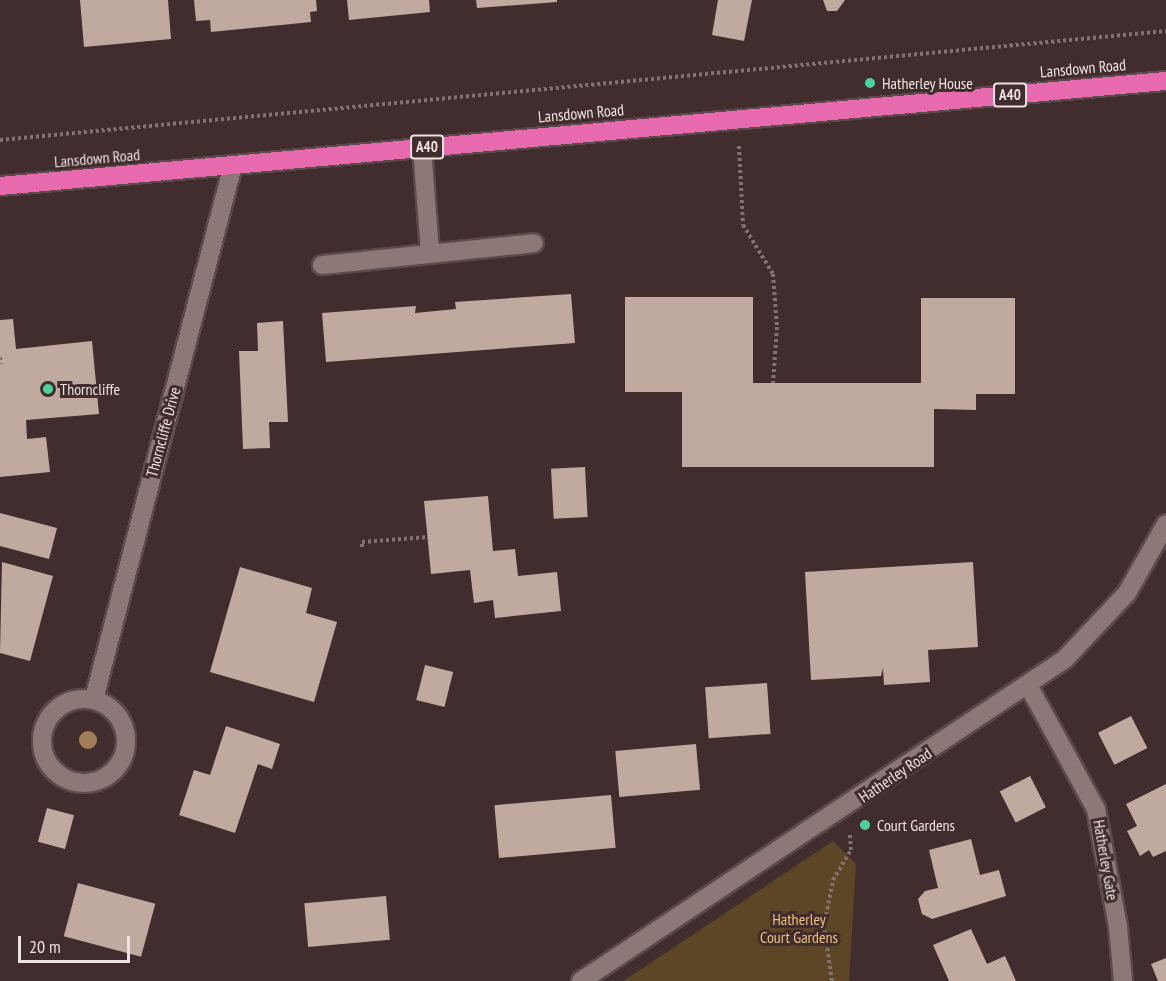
<!DOCTYPE html>
<style>
body{margin:0}
#map{position:relative;width:1166px;height:981px;overflow:hidden;background:#412d2d;font-family:"PT Sans Narrow",sans-serif}
div>[style]{position:absolute}
.green>*{inset:0;background:#5c4626}
.building>*{inset:0;background:#c0aaa0;transform-origin:0 0}
.path>*{height:4px;margin-top:-2px;transform-origin:0;background:repeating-linear-gradient(90deg,#847272 0 3px,transparent 0 6px)}
.roads{filter:drop-shadow(2px 0 #5b4a4b) drop-shadow(-2px 0 #5b4a4b) drop-shadow(0 2px #5b4a4b) drop-shadow(0 -2px #5b4a4b)}
.minor>*{height:18px;margin:-9px;padding:0 9px;transform-origin:9px;border-radius:9px;background:#8e7777}
.minor>.ring{margin:-9px;padding:0;box-sizing:content-box;background:none;border:18px solid #8e7777;border-radius:50%}
.highway>*{height:18px;margin:-9px;padding:0 9px;transform-origin:9px;border-radius:9px;background:#e76aae}
.trees>*{width:18px;height:18px;margin:-9px;border-radius:50%;background:#a17e59}
.dots>*{width:16px;height:16px;translate:-50% -50%;box-sizing:border-box;border:3px solid #412d2d;border-radius:50%}
span{translate:-50% -50%;white-space:nowrap;text-align:center;line-height:1.15;-webkit-text-stroke:6px #412d2d;paint-order:stroke}
.shield-label span{padding:2px 4px;background:#412d2d;border:2px solid;border-radius:4px;-webkit-text-stroke-width:0}
.shield-label{font-size:15px;color:#eee1e1;font-weight:700}
.street-label{font-size:16px;color:#eee1e1}
.poi-label{font-size:16px;color:#eee1e1}
.left{translate:0 -50%;text-align:left}
.park-label{font-size:16px;color:#f0c07d}
.scale{position:absolute;left:18px;top:936px;width:112px;height:27px;box-sizing:border-box;border:3px solid #eee1e1;border-top:0;padding-left:8px;font-size:18px;line-height:21px;white-space:nowrap;color:#eee1e1;-webkit-text-stroke:4px #412d2d;paint-order:stroke}
</style>
<div id="map">
<div class="green">
<div style="clip-path:polygon(833px 841px,856px 864px,849px 981px,623px 981px)"></div>
</div>
<div class="building">
<div style="clip-path:polygon(80px 0,168px 0,171px 39px,84px 47px)"></div>
<div style="clip-path:polygon(194px 0,316px 0,317px 11px,310px 12px,311px 22px,211px 32px,210px 20px,196px 21px)"></div>
<div style="clip-path:polygon(347px 0,429px 0,430px 12px,349px 20px)"></div>
<div style="clip-path:polygon(476px 0,557px 0,557px 2px,477px 8px)"></div>
<div style="clip-path:polygon(718px 0,752px 0,744px 41px,712px 35px)"></div>
<div style="clip-path:polygon(823px 0,845px 0,837px 11px,827px 11px)"></div>
<div style="clip-path:polygon(571px 294px,575px 343px,326px 362px,322px 313px,416px 306px,415px 313px,456px 309px,455px 302px)"></div>
<div style="clip-path:polygon(625px 297px,753px 297px,753px 383px,921px 383px,921px 298px,1015px 298px,1015px 394px,976px 394px,976px 410px,934px 409px,934px 467px,682px 467px,682px 392px,625px 392px)"></div>
<div style="clip-path:polygon(13px 319px,16px 349px,92px 341px,99px 414px,26px 420px,27px 439px,46px 437px,50px 472px,0 477px,0 320px)"></div>
<div style="clip-path:polygon(283px 321px,288px 422px,269px 422px,270px 448px,243px 449px,239px 351px,258px 351px,257px 323px)"></div>
<div style="left:585px;top:467px;width:50px;height:34px;rotate:87deg"></div>
<div style="clip-path:polygon(488px 496px,493px 551px,515px 549px,518px 576px,557px 572px,561px 611px,495px 618px,493px 600px,474px 603px,470px 570px,431px 574px,424px 501px)"></div>
<div style="clip-path:polygon(0 513px,57px 528px,49px 559px,0 546px)"></div>
<div style="clip-path:polygon(2px 562px,53px 576px,30px 661px,0 653px)"></div>
<div style="clip-path:polygon(973px 562px,978px 647px,928px 650px,930px 682px,884px 685px,883px 668px,881px 676px,811px 680px,805px 572px)"></div>
<div style="clip-path:polygon(240px 567px,312px 588px,306px 613px,337px 622px,314px 702px,210px 672px)"></div>
<div style="left:425px;top:665px;width:29px;height:36px;rotate:14deg"></div>
<div style="left:767px;top:683px;width:51px;height:62px;rotate:86deg"></div>
<div style="left:1131px;top:716px;width:36px;height:37px;rotate:63deg"></div>
<div style="clip-path:polygon(226px 726px,280px 744px,272px 769px,258px 764px,235px 833px,179px 815px,194px 770px,210px 775px)"></div>
<div style="left:696px;top:744px;width:46px;height:81px;rotate:85deg"></div>
<div style="left:1030px;top:776px;width:35px;height:34px;rotate:63deg"></div>
<div style="clip-path:polygon(1166px 784px,1166px 851px,1153px 857px,1149px 850px,1140px 856px,1127px 831px,1137px 826px,1126px 804px)"></div>
<div style="left:611px;top:795px;width:53px;height:117px;rotate:85deg"></div>
<div style="left:47px;top:808px;width:28px;height:35px;rotate:15deg"></div>
<div style="clip-path:polygon(971px 839px,980px 875px,999px 870px,1006px 896px,932px 919px,922px 914px,918px 899px,925px 891px,938px 888px,929px 850px)"></div>
<div style="left:78px;top:883px;width:80px;height:55px;rotate:15deg"></div>
<div style="left:386px;top:896px;width:44px;height:82px;rotate:85deg"></div>
<div style="clip-path:polygon(971px 929px,987px 964px,1005px 956px,1016px 981px,949px 981px,933px 945px)"></div>
<div style="clip-path:polygon(1166px 958px,1166px 981px,1158px 981px,1151px 964px)"></div>
</div>
<div class="path">
<div style="left:0;top:140px;width:1171px;rotate:-5.34deg"></div>
<div style="left:739px;top:146px;width:79px;rotate:87.1deg"></div>
<div style="left:743px;top:225px;width:57px;rotate:58.5deg"></div>
<div style="left:773px;top:274px;width:53px;rotate:85.7deg"></div>
<div style="left:777px;top:327px;width:56px;rotate:94.1deg"></div>
<div style="left:0;top:357px;width:7px;rotate:82deg"></div>
<div style="left:362px;top:547px;width:5px;rotate:-90deg"></div>
<div style="left:362px;top:542px;width:66px;rotate:-4.3deg"></div>
<div style="left:832px;top:981px;width:55px;rotate:-98.4deg"></div>
<div style="left:824px;top:927px;width:48px;rotate:-79.2deg"></div>
<div style="left:833px;top:880px;width:35px;rotate:-59deg"></div>
<div style="left:851px;top:850px;width:15px;rotate:-94deg"></div>
</div>
<div class="roads">
<div class="minor">
<div style="left:422px;top:148px;width:103px;rotate:85.6deg"></div>
<div style="left:322px;top:265px;width:213px;rotate:-5.9deg"></div>
<div style="left:1028px;top:685px;width:141px;rotate:61.3deg"></div>
<div style="left:1096px;top:809px;width:120px;rotate:79.4deg"></div>
<div style="left:1118px;top:927px;width:54px;rotate:84.7deg"></div>
<div style="left:94px;top:699px;width:552px;rotate:-75.41deg"></div>
<div class="ring" style="left:42px;top:699px;width:66px;height:66px"></div>
<div style="left:581px;top:981px;width:581px;rotate:-33.64deg"></div>
<div style="left:1065px;top:659px;width:91px;rotate:-46.8deg"></div>
<div style="left:1127px;top:593px;width:79px;rotate:-60.5deg"></div>
</div>
<div class="highway">
<div style="left:0;top:186px;width:1171px;rotate:-5.15deg"></div>
</div>
</div>
<div class="trees">
<div style="left:88px;top:740px"></div>
</div>
<div class="dots">
<div style="left:870px;top:83px;background:#4cd39b"></div>
<div style="left:48px;top:389px;background:#4cd39b"></div>
<div style="left:865px;top:825px;background:#4cd39b"></div>
</div>
<div class="shield-label">
<span style="left:1010px;top:95px">A40</span>
<span style="left:427px;top:147px">A40</span>
</div>
<div class="street-label">
<span style="left:1083px;top:68px;rotate:-5deg">Lansdown Road</span>
<span style="left:581px;top:113px;rotate:-5deg">Lansdown Road</span>
<span style="left:97px;top:158px;rotate:-5deg">Lansdown Road</span>
<span style="left:163px;top:432px;rotate:-75deg">Thorncliffe Drive</span>
<span style="left:895px;top:775px;rotate:-34deg">Hatherley Road</span>
<span style="left:1106px;top:860px;rotate:80deg">Hatherley Gate</span>
</div>
<div class="poi-label">
<span class="left" style="left:882px;top:83px">Hatherley House</span>
<span class="left" style="left:60px;top:389px">Thorncliffe</span>
<span class="left" style="left:877px;top:825px">Court Gardens</span>
</div>
<div class="park-label">
<span style="left:799px;top:928px">Hatherley<br>Court Gardens</span>
</div>
<div class="scale">20 m</div>
</div>
